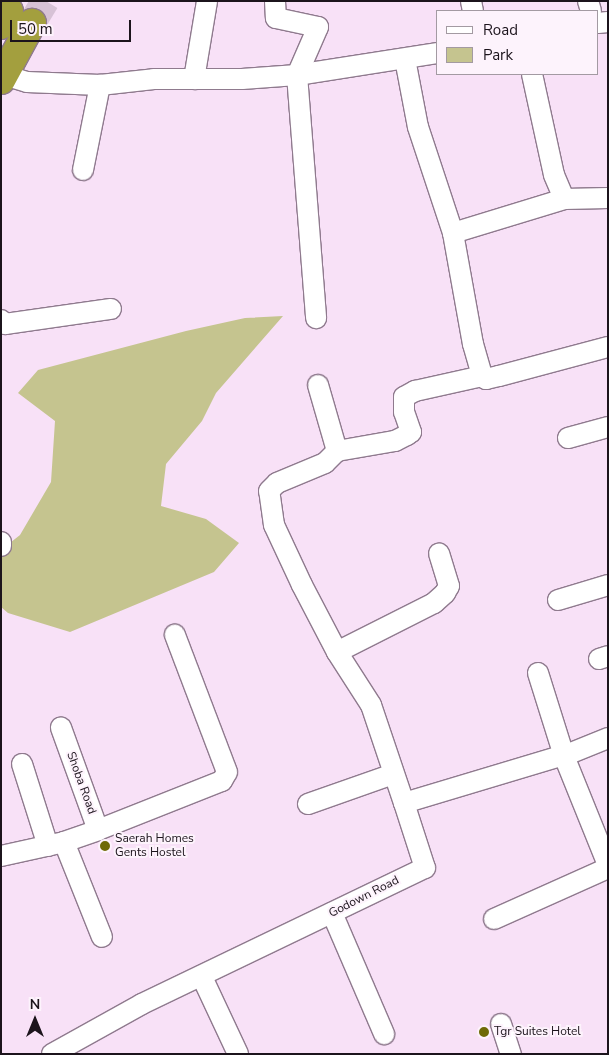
<!DOCTYPE html>
<style>
body{margin:0}
#map{position:relative;width:609px;height:1055px;overflow:hidden;background:#f8e1f7;font-family:"Nunito Sans",sans-serif}
div>[style]{position:absolute}
.green>*{inset:0;background:#c5c48f}
.highway-tunnel>*{height:28px;margin-top:-14px;transform-origin:0;background:repeating-linear-gradient(90deg,#d7c2d6 0 28px,transparent 0 42px)}
.roads{filter:drop-shadow(1px 0 #8f7a8e) drop-shadow(-1px 0 #8f7a8e) drop-shadow(0 1px #8f7a8e) drop-shadow(0 -1px #8f7a8e)}
.minor>*{height:20px;margin:-10px;padding:0 10px;transform-origin:10px;border-radius:10px;background:#fff}
.highway>*{height:28px;margin:-14px;padding:0 14px;transform-origin:14px;border-radius:14px;background:#a39f3e}
.dots>*{width:14px;height:14px;translate:-50% -50%;box-sizing:border-box;border:2px solid #fdf3fc;border-radius:50%}
span{translate:-50% -50%;white-space:nowrap;text-align:center;line-height:1.15;-webkit-text-stroke:4px #fdf3fc;paint-order:stroke}
.street-label{font-size:12px;color:#1c141c}
.poi-label{font-size:12px;color:#1c141c}
.left{translate:0 -50%;text-align:left}
.frame{position:absolute;inset:0;border:2px solid #1c141c;pointer-events:none}
.legend{position:absolute;left:436px;top:10px;width:162px;height:65px;box-sizing:border-box;background:#fdf3fc;border:1px solid #a39aa2;margin:0;padding:6px 9px;list-style:none;font-size:15px;color:#1c141c}
.legend li{display:flex;align-items:center;gap:10px;height:25px}
.legend b{width:25px;border:1px solid #a39aa2}
.north{position:absolute;left:10px;top:995px;width:50px;height:50px;-webkit-text-stroke:4px #fdf3fc;paint-order:stroke;rotate:0deg;font-size:14px;font-weight:700;line-height:20px;text-align:center;color:#1c141c}
.north::after{content:'';display:block;margin:auto;width:18px;height:22px;background:#1c141c;clip-path:polygon(50% 0,100% 100%,50% 72%,0 100%)}
.scale{position:absolute;left:10px;top:20px;width:121px;height:22px;box-sizing:border-box;border:2px solid #1c141c;border-top:0;padding-left:6px;font-size:15px;line-height:18px;white-space:nowrap;color:#1c141c;-webkit-text-stroke:4px #fdf3fc;paint-order:stroke}
</style>
<div id="map">
<div class="green">
<div style="clip-path:polygon(283px 316px,216px 393px,202px 421px,166px 464px,161px 506px,206px 519px,239px 543px,214px 572px,70px 632px,8px 613px,1px 607px,1px 550px,20px 535px,51px 482px,55px 421px,18px 393px,38px 370px,186px 331px,245px 318px)"></div>
</div>
<div class="highway-tunnel">
<div style="left:32px;top:23px;width:26px;rotate:-59deg"></div>
</div>
<div class="roads">
<div class="minor">
<div style="left:275px;top:1px;width:17px;rotate:87deg"></div>
<div style="left:276px;top:18px;width:43px;rotate:12.1deg"></div>
<div style="left:318px;top:27px;width:52px;rotate:113.6deg"></div>
<div style="left:297px;top:75px;width:244px;rotate:85.5deg"></div>
<div style="left:471px;top:1px;width:10px;rotate:79deg"></div>
<div style="left:588px;top:1px;width:10px;rotate:73deg"></div>
<div style="left:598px;top:23px;width:10px;rotate:-6deg"></div>
<div style="left:405px;top:59px;width:69px;rotate:79.2deg"></div>
<div style="left:418px;top:127px;width:112px;rotate:71.7deg"></div>
<div style="left:453px;top:233px;width:113px;rotate:79.8deg"></div>
<div style="left:473px;top:344px;width:33px;rotate:74deg"></div>
<div style="left:532px;top:74px;width:103px;rotate:77.7deg"></div>
<div style="left:554px;top:175px;width:26px;rotate:67deg"></div>
<div style="left:564px;top:199px;width:44px;rotate:-1.3deg"></div>
<div style="left:4px;top:75px;width:24px;rotate:17deg"></div>
<div style="left:27px;top:82px;width:73px;rotate:2.4deg"></div>
<div style="left:100px;top:85px;width:54px;rotate:-6.3deg"></div>
<div style="left:154px;top:79px;width:88px"></div>
<div style="left:242px;top:79px;width:55px;rotate:-4.2deg"></div>
<div style="left:297px;top:75px;width:143px;rotate:-8.9deg"></div>
<div style="left:194px;top:79px;width:79px;rotate:-80.5deg"></div>
<div style="left:83px;top:170px;width:87px;rotate:-78.7deg"></div>
<div style="left:453px;top:233px;width:116px;rotate:-17deg"></div>
<div style="left:1px;top:320px;width:6px;rotate:45deg"></div>
<div style="left:5px;top:324px;width:107px;rotate:-8.1deg"></div>
<div style="left:318px;top:385px;width:69px;rotate:73.9deg"></div>
<div style="left:568px;top:438px;width:41px;rotate:-15.4deg"></div>
<div style="left:1px;top:542px;width:4px;rotate:90deg"></div>
<div style="left:558px;top:600px;width:52px;rotate:-16.7deg"></div>
<div style="left:337px;top:652px;width:109px;rotate:-26.8deg"></div>
<div style="left:434px;top:603px;width:15px;rotate:-42deg"></div>
<div style="left:445px;top:593px;width:8px;rotate:-60deg"></div>
<div style="left:449px;top:586px;width:34px;rotate:-107deg"></div>
<div style="left:599px;top:659px;width:9px;rotate:-18deg"></div>
<div style="left:538px;top:673px;width:87px;rotate:72.6deg"></div>
<div style="left:564px;top:756px;width:118px;rotate:68deg"></div>
<div style="left:22px;top:764px;width:86px;rotate:72.4deg"></div>
<div style="left:404px;top:803px;width:103px;rotate:-108.6deg"></div>
<div style="left:371px;top:705px;width:63px;rotate:-122.7deg"></div>
<div style="left:337px;top:652px;width:76px;rotate:-117.6deg"></div>
<div style="left:302px;top:585px;width:66px;rotate:-115deg"></div>
<div style="left:274px;top:525px;width:34px;rotate:-98deg"></div>
<div style="left:269px;top:491px;width:11px;rotate:-45deg"></div>
<div style="left:277px;top:483px;width:52px;rotate:-22.6deg"></div>
<div style="left:325px;top:463px;width:17px;rotate:-45deg"></div>
<div style="left:337px;top:451px;width:59px;rotate:-9.8deg"></div>
<div style="left:395px;top:441px;width:13px;rotate:-27deg"></div>
<div style="left:407px;top:435px;width:5px;rotate:-37deg"></div>
<div style="left:411px;top:432px;width:21px;rotate:-109deg"></div>
<div style="left:404px;top:412px;width:15px;rotate:-90deg"></div>
<div style="left:404px;top:397px;width:13px;rotate:-29deg"></div>
<div style="left:415px;top:391px;width:69px;rotate:-12.6deg"></div>
<div style="left:482px;top:376px;width:5px;rotate:37deg"></div>
<div style="left:486px;top:379px;width:13px;rotate:-13deg"></div>
<div style="left:499px;top:376px;width:113px;rotate:-14.9deg"></div>
<div style="left:308px;top:804px;width:90px;rotate:-19.4deg"></div>
<div style="left:98px;top:830px;width:133px;rotate:-21.6deg"></div>
<div style="left:222px;top:781px;width:10px;rotate:-61deg"></div>
<div style="left:227px;top:772px;width:147px;rotate:-110.8deg"></div>
<div style="left:64px;top:842px;width:102px;rotate:68.2deg"></div>
<div style="left:1px;top:856px;width:65px;rotate:-12.5deg"></div>
<div style="left:64px;top:842px;width:36px;rotate:-19deg"></div>
<div style="left:98px;top:830px;width:109px;rotate:-109.9deg"></div>
<div style="left:332px;top:913px;width:132px;rotate:66.7deg"></div>
<div style="left:494px;top:919px;width:125px;rotate:-24.1deg"></div>
<div style="left:202px;top:977px;width:85px;rotate:64.9deg"></div>
<div style="left:501px;top:1024px;width:32px;rotate:72deg"></div>
<div style="left:52px;top:1054px;width:103px;rotate:-29.1deg"></div>
<div style="left:142px;top:1004px;width:314px;rotate:-25.7deg"></div>
<div style="left:425px;top:868px;width:68px;rotate:-107.9deg"></div>
<div style="left:404px;top:803px;width:174px;rotate:-16.7deg"></div>
<div style="left:571px;top:753px;width:40px;rotate:-22deg"></div>
</div>
<div class="highway">
<div style="left:1px;top:25px;width:16px;rotate:-60deg"></div>
<div style="left:1px;top:80px;width:65px;rotate:-61.5deg"></div>
</div>
</div>
<div class="dots">
<div style="left:105px;top:846px;background:#6e6a06"></div>
<div style="left:484px;top:1032px;background:#6e6a06"></div>
</div>
<div class="street-label">
<span style="left:81px;top:783px;rotate:70deg">Shoba Road</span>
<span style="left:364px;top:897px;rotate:-27deg">Godown Road</span>
</div>
<div class="poi-label">
<span class="left" style="left:115px;top:846px">Saerah Homes<br>Gents Hostel</span>
<span class="left" style="left:494px;top:1032px">Tgr Suites Hotel</span>
</div>
<div class="frame"></div>
<ul class="legend">
<li><b style="height:6px;background:#fff"></b>Road</li>
<li><b style="height:14px;background:#c5c48f"></b>Park</li>
</ul>
<div class="north">N</div>
<div class="scale">50 m</div>
</div>
